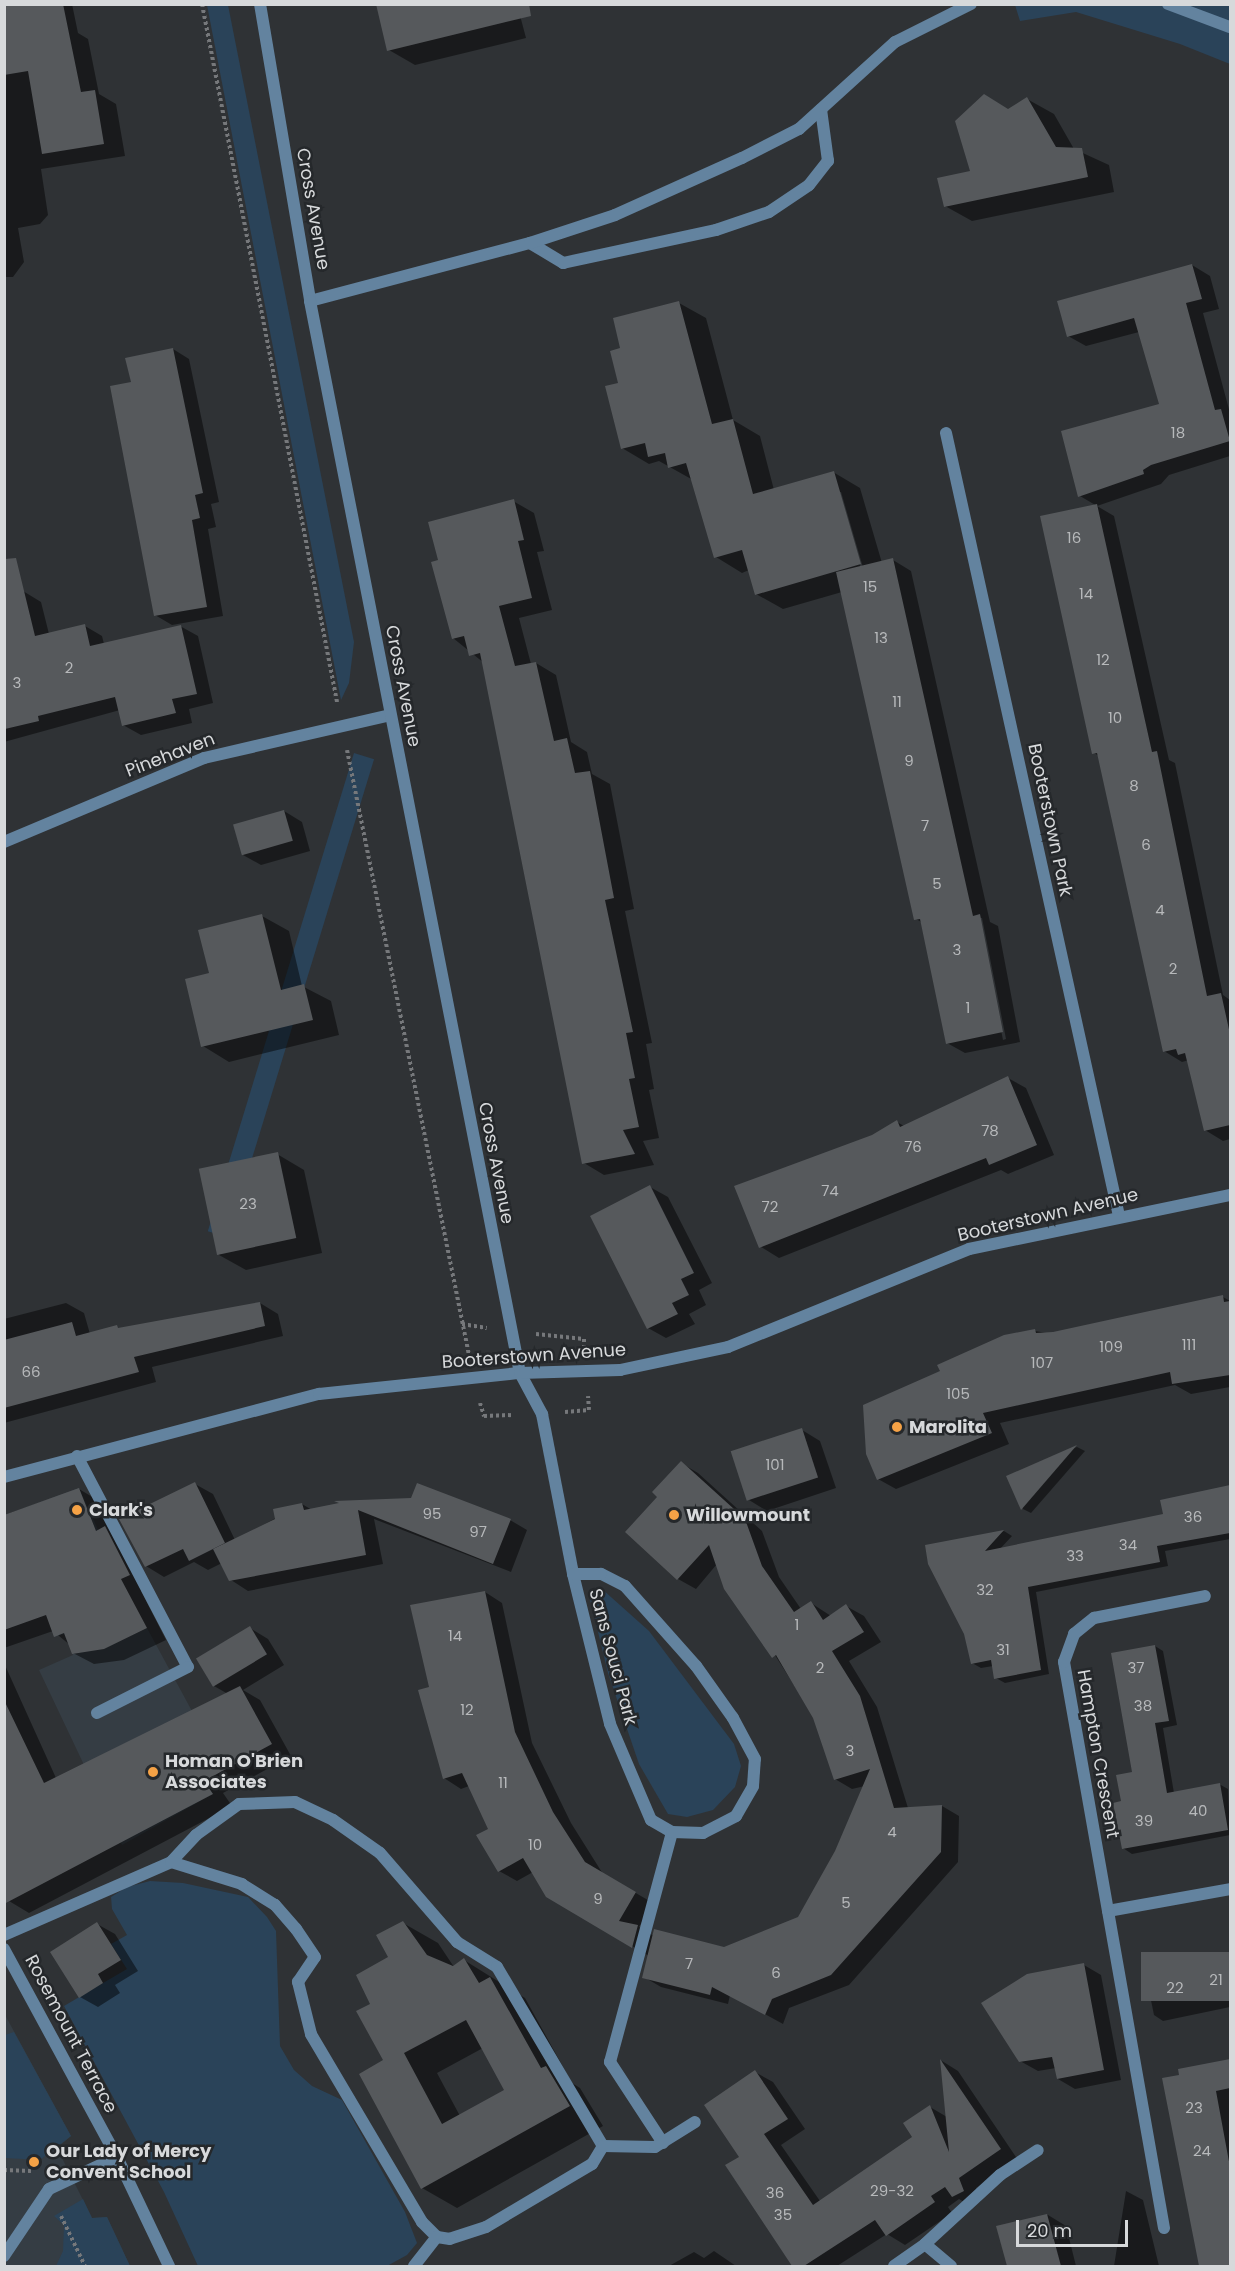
<!DOCTYPE html>
<style>
body{margin:0}
#map{position:relative;width:1235px;height:2271px;overflow:hidden;background:#2f3235;font-family:Poppins,sans-serif}
div>[style]{position:absolute}
.built>*{inset:0;background:#353d44}
.green>*{inset:0;background:#2a4359;transform-origin:0 0}
.shadow>*{inset:0;background:#0007}
.building>*{inset:0;background:#56595c;transform-origin:0 0}
.path>*{height:4px;margin-top:-2px;transform-origin:0;background:repeating-linear-gradient(90deg,#76787b 0 3px,transparent 0 6px)}
.service>*{height:12px;margin:-6px;padding:0 6px;transform-origin:6px;border-radius:6px;background:#63839f}
.minor>*{height:12px;margin:-6px;padding:0 6px;transform-origin:6px;border-radius:6px;background:#63839f}
.tertiary>*{height:12px;margin:-6px;padding:0 6px;transform-origin:6px;border-radius:6px;background:#63839f}
.dots>*{width:16px;height:16px;translate:-50% -50%;box-sizing:border-box;border:3px solid #25282b;border-radius:50%}
span{translate:-50% -50%;white-space:nowrap;text-align:center;line-height:1.15;-webkit-text-stroke:5px #25282b;paint-order:stroke}
.number-label{font-size:15px;color:#b7b9bb}
.number-label span{-webkit-text-stroke-width:0}
.street-label{font-size:18px;color:#d7d9db}
.poi-label{font-size:18px;color:#d7d9db;font-weight:700}
.left{translate:0 -50%;text-align:left}
.frame{position:absolute;inset:0;border:6px solid #d7d9db;pointer-events:none}
.scale{position:absolute;left:1016px;top:2220px;width:112px;height:27px;box-sizing:border-box;border:3px solid #d7d9db;border-top:0;padding-left:8px;font-size:18px;line-height:21px;white-space:nowrap;color:#d7d9db;-webkit-text-stroke:4px #25282b;paint-order:stroke}
</style>
<div id="map">
<div class="built">
<div style="clip-path:polygon(79px 1488px,107px 1549px,103px 1649px,147px 1628px,199px 1724px,221px 1713px,246px 1758px,204px 1780px,213px 1794px,122px 1845px,39px 1670px,73px 1655px,64px 1634px,54px 1637px,16px 1511px)"></div>
<div style="clip-path:polygon(4px 2013px,71px 2136px,57px 2148px,92px 2218px,107px 2217px,130px 2266px,5px 2266px)"></div>
</div>
<div class="green">
<div style="clip-path:polygon(207px 5px,228px 5px,354px 642px,349px 683px,341px 700px)"></div>
<div style="clip-path:polygon(1015px 5px,1230px 5px,1230px 64px,1180px 44px,1076px 12px,1020px 21px)"></div>
<div style="left:354px;top:753px;width:21px;height:500px;rotate:17deg"></div>
<div style="clip-path:polygon(602px 1589px,649px 1631px,734px 1744px,741px 1766px,735px 1787px,713px 1810px,687px 1817px,668px 1814px,639px 1764px,608px 1673px,589px 1595px)"></div>
<div style="clip-path:polygon(150px 1881px,183px 1883px,248px 1897px,267px 1917px,276px 1931px,280px 2046px,294px 2070px,312px 2086px,342px 2100px,405px 2212px,417px 2243px,407px 2255px,387px 2266px,198px 2266px,164px 2192px,64px 2006px,127px 1969px,111px 1944px,127px 1935px,112px 1909px,111px 1897px,127px 1887px)"></div>
<div style="clip-path:polygon(14px 2032px,71px 2136px,40px 2160px,5px 2158px,5px 2035px)"></div>
<div style="clip-path:polygon(83px 2199px,92px 2218px,107px 2217px,130px 2266px,56px 2266px,63px 2251px,64px 2225px,54px 2216px)"></div>
</div>
<div class="shadow">
<div style="clip-path:polygon(4px 4px,72px 4px,78px 33px,88px 39px,99px 94px,116px 104px,125px 156px,41px 169px,48px 215px,40px 224px,18px 228px,24px 262px,13px 277px,4px 277px)"></div>
<div style="clip-path:polygon(517px 4px,526px 38px,415px 65px,389px 50px)"></div>
<div style="clip-path:polygon(1027px 99px,1054px 114px,1074px 149px,1109px 165px,1114px 192px,972px 221px,945px 206px,972px 172px,1008px 110px)"></div>
<div style="clip-path:polygon(1192px 265px,1210px 276px,1219px 309px,1203px 313px,1230px 413px,1230px 456px,1169px 475px,1161px 484px,1097px 506px,1114px 516px,1169px 760px,1175px 763px,1223px 995px,1230px 1000px,1230px 1139px,1223px 1141px,1205px 1130px,1189px 1060px,1182px 1062px,1164px 1051px,1099px 756px,1094px 753px,1097px 506px,1080px 496px,1160px 405px,1139px 332px,1086px 346px,1068px 336px)"></div>
<div style="clip-path:polygon(evenodd,679px 303px,706px 318px,733px 420px,760px 436px,774px 490px,833px 472px,860px 488px,882px 563px,893px 560px,911px 571px,990px 922px,998px 926px,1020px 1042px,965px 1053px,947px 1043px,923px 923px,916px 919px,842px 592px,783px 609px,756px 594px,749px 570px,742px 573px,716px 557px,693px 480px,659px 461px,649px 464px,622px 448px,622px 349px,679px 303px,838px 492px,841px 492px,864px 571px,862px 572px,838px 492px,679px 303px,979px 918px,982px 918px,1006px 1039px,1003px 1040px,979px 918px)"></div>
<div style="clip-path:polygon(173px 349px,189px 359px,219px 502px,211px 504px,216px 527px,208px 529px,223px 616px,172px 625px,155px 615px)"></div>
<div style="clip-path:polygon(513px 501px,534px 513px,544px 551px,537px 552px,552px 610px,519px 618px,531px 664px,536px 663px,556px 675px,571px 742px,587px 752px,592px 774px,610px 784px,634px 909px,625px 911px,652px 1043px,646px 1044px,654px 1089px,649px 1090px,659px 1138px,643px 1141px,654px 1165px,604px 1175px,584px 1163px,484px 663px,453px 638px,440px 561px)"></div>
<div style="clip-path:polygon(23px 591px,41px 602px,49px 634px,85px 626px,102px 636px,104px 644px,180px 626px,198px 636px,213px 703px,189px 709px,192px 723px,141px 735px,123px 725px,120px 710px,4px 742px,4px 597px)"></div>
<div style="clip-path:polygon(284px 811px,302px 822px,310px 851px,261px 865px,243px 855px)"></div>
<div style="clip-path:polygon(262px 916px,289px 931px,302px 986px,331px 1001px,339px 1035px,229px 1062px,203px 1046px,211px 974px)"></div>
<div style="clip-path:polygon(1008px 1078px,1026px 1088px,1054px 1155px,1008px 1174px,1001px 1170px,779px 1258px,761px 1247px,736px 1187px,873px 1137px,897px 1122px,904px 1126px)"></div>
<div style="clip-path:polygon(277px 1154px,304px 1170px,322px 1253px,246px 1270px,219px 1255px)"></div>
<div style="clip-path:polygon(650px 1187px,668px 1197px,712px 1283px,699px 1290px,706px 1305px,689px 1314px,695px 1324px,666px 1338px,648px 1328px)"></div>
<div style="clip-path:polygon(1223px 1297px,1230px 1301px,1230px 1387px,1191px 1394px,1175px 1385px,1000px 1423px,1009px 1444px,896px 1489px,878px 1479px,1035px 1331px,1053px 1334px)"></div>
<div style="clip-path:polygon(66px 1303px,84px 1313px,90px 1334px,260px 1303px,278px 1314px,283px 1336px,152px 1367px,156px 1382px,4px 1423px,4px 1319px)"></div>
<div style="clip-path:polygon(802px 1430px,820px 1441px,836px 1488px,767px 1511px,749px 1500px)"></div>
<div style="clip-path:polygon(1077px 1447px,1085px 1451px,1031px 1513px,1023px 1509px,1008px 1476px)"></div>
<div style="clip-path:polygon(681px 1463px,698px 1473px,762px 1531px,779px 1577px,801px 1609px,811px 1603px,831px 1616px,846px 1606px,864px 1616px,881px 1642px,849px 1661px,877px 1707px,908px 1808px,942px 1806px,959px 1816px,958px 1862px,849px 1985px,789px 2008px,783px 2024px,730px 1995px,728px 2004px,661px 1987px,644px 1977px,649px 1956px,547px 1896px,533px 1872px,517px 1881px,499px 1871px,490px 1829px,469px 1786px,461px 1789px,444px 1778px,431px 1688px,485px 1592px,502px 1603px,532px 1743px,571px 1823px,603px 1874px,653px 1903px,639px 1927px,654px 1936px,725px 1948px,799px 1918px,836px 1852px,865px 1786px,852px 1789px,835px 1779px,815px 1718px,717px 1564px,696px 1589px,678px 1579px,659px 1497px)"></div>
<div style="clip-path:polygon(195px 1484px,213px 1494px,235px 1540px,302px 1504px,312px 1510px,342px 1504px,510px 1520px,527px 1530px,511px 1572px,374px 1519px,383px 1564px,248px 1591px,231px 1580px,222px 1563px,208px 1570px,194px 1562px,164px 1577px,146px 1566px)"></div>
<div style="clip-path:polygon(1230px 1487px,1230px 1539px,1165px 1551px,1168px 1566px,1036px 1592px,1049px 1674px,1005px 1683px,996px 1678px,993px 1666px,981px 1668px,972px 1663px,966px 1633px,927px 1546px,1004px 1531px,1012px 1536px,999px 1550px,1165px 1515px,1162px 1501px)"></div>
<div style="clip-path:polygon(79px 1489px,99px 1501px,149px 1586px,141px 1591px,166px 1640px,124px 1660px,94px 1664px,73px 1653px,70px 1645px,53px 1631px,4px 1648px,4px 1515px)"></div>
<div style="clip-path:polygon(250px 1628px,268px 1639px,284px 1665px,243px 1690px,260px 1700px,291px 1756px,223px 1793px,232px 1806px,29px 1913px,9px 1901px,4px 1892px,4px 1663px,56px 1778px,228px 1694px,214px 1686px)"></div>
<div style="clip-path:polygon(1155px 1646px,1163px 1651px,1177px 1725px,1163px 1728px,1174px 1793px,1219px 1784px,1228px 1789px,1230px 1835px,1132px 1854px,1123px 1848px,1123px 1802px,1134px 1773px)"></div>
<div style="clip-path:polygon(evenodd,403px 1923px,438px 1943px,454px 1967px,464px 1960px,525px 1998px,572px 2083px,580px 2088px,603px 2126px,457px 2208px,422px 2188px,372px 2004px,403px 1923px,483px 2048px,506px 2091px,460px 2116px,437px 2073px,483px 2048px)"></div>
<div style="clip-path:polygon(97px 1924px,115px 1934px,138px 1971px,115px 1985px,120px 1993px,98px 2007px,80px 1997px)"></div>
<div style="clip-path:polygon(1230px 1954px,1230px 2007px,1163px 2021px,1154px 2015px,1145px 1971px)"></div>
<div style="clip-path:polygon(1084px 1965px,1101px 1975px,1121px 2080px,1075px 2089px,1058px 2079px,1056px 2068px,1038px 2071px,1020px 2061px)"></div>
<div style="clip-path:polygon(1230px 2060px,1230px 2266px,1203px 2266px,1199px 2259px,1180px 2070px)"></div>
<div style="clip-path:polygon(942px 2061px,958px 2071px,1018px 2160px,976px 2188px,981px 2201px,971px 2206px,959px 2199px,948px 2207px,952px 2213px,905px 2245px,887px 2234px,837px 2266px,793px 2266px,727px 2166px,741px 2157px,755px 2072px,773px 2082px,805px 2129px,781px 2145px,820px 2201px,914px 2137px,930px 2107px,947px 2117px)"></div>
<div style="clip-path:polygon(1126px 2191px,1143px 2200px,1159px 2266px,1110px 2266px,1114px 2266px)"></div>
<div style="clip-path:polygon(1048px 2215px,1066px 2226px,1076px 2266px,1008px 2266px,998px 2227px)"></div>
<div style="clip-path:polygon(714px 2251px,736px 2266px,669px 2266px,694px 2252px,704px 2258px)"></div>
</div>
<div class="building">
<div style="clip-path:polygon(4px 4px,63px 4px,81px 92px,95px 90px,104px 144px,42px 154px,28px 71px,4px 75px)"></div>
<div style="clip-path:polygon(376px 4px,529px 4px,531px 16px,387px 51px)"></div>
<div style="clip-path:polygon(984px 94px,1008px 109px,1027px 97px,1056px 147px,1082px 148px,1088px 177px,944px 207px,937px 178px,970px 171px,955px 121px)"></div>
<div style="clip-path:polygon(1192px 264px,1202px 299px,1186px 303px,1215px 410px,1221px 409px,1230px 441px,1151px 465px,1143px 470px,1144px 474px,1078px 497px,1061px 431px,1159px 404px,1134px 318px,1067px 337px,1057px 301px)"></div>
<div style="clip-path:polygon(679px 301px,712px 424px,733px 419px,753px 494px,834px 471px,861px 564px,755px 595px,742px 550px,714px 558px,686px 463px,668px 468px,665px 453px,648px 457px,645px 443px,621px 449px,605px 386px,618px 383px,610px 351px,620px 348px,613px 318px)"></div>
<div style="clip-path:polygon(173px 348px,203px 493px,195px 495px,200px 518px,192px 520px,207px 607px,154px 616px,110px 386px,131px 382px,125px 358px)"></div>
<div style="clip-path:polygon(514px 499px,524px 540px,518px 541px,532px 598px,499px 606px,515px 666px,536px 662px,554px 741px,567px 738px,575px 773px,590px 771px,614px 898px,605px 900px,633px 1032px,626px 1033px,635px 1078px,629px 1079px,639px 1127px,623px 1130px,635px 1154px,582px 1164px,480px 653px,469px 656px,464px 636px,452px 639px,431px 562px,438px 560px,428px 522px)"></div>
<div style="clip-path:polygon(1097px 504px,1152px 752px,1157px 751px,1207px 996px,1221px 993px,1230px 1034px,1230px 1125px,1204px 1131px,1185px 1053px,1178px 1055px,1176px 1049px,1163px 1052px,1097px 753px,1092px 754px,1040px 516px)"></div>
<div style="clip-path:polygon(16px 558px,35px 636px,85px 624px,90px 646px,181px 625px,197px 694px,172px 699px,176px 713px,122px 726px,115px 697px,38px 716px,39px 721px,5px 729px,5px 559px)"></div>
<div style="clip-path:polygon(893px 558px,973px 916px,980px 914px,1003px 1032px,946px 1044px,920px 919px,914px 920px,836px 572px)"></div>
<div style="left:284px;top:810px;width:32px;height:53px;rotate:74deg"></div>
<div style="clip-path:polygon(262px 914px,281px 990px,304px 984px,313px 1020px,201px 1047px,185px 979px,209px 973px,198px 930px)"></div>
<div style="clip-path:polygon(1008px 1076px,1037px 1145px,989px 1165px,986px 1158px,759px 1248px,734px 1186px,872px 1135px,897px 1120px,900px 1127px)"></div>
<div style="left:278px;top:1152px;width:88px;height:81px;rotate:78deg"></div>
<div style="clip-path:polygon(650px 1185px,694px 1273px,681px 1279px,689px 1295px,672px 1303px,678px 1314px,647px 1329px,590px 1216px)"></div>
<div style="clip-path:polygon(1223px 1295px,1224px 1302px,1230px 1301px,1230px 1375px,1172px 1384px,1170px 1372px,983px 1413px,992px 1433px,877px 1480px,866px 1454px,863px 1405px,940px 1371px,937px 1365px,1004px 1335px,1035px 1329px,1036px 1333px,1053px 1332px)"></div>
<div style="clip-path:polygon(260px 1302px,265px 1326px,134px 1357px,139px 1372px,4px 1408px,4px 1340px,72px 1322px,76px 1336px,117px 1325px,118px 1328px)"></div>
<div style="left:802px;top:1428px;width:52px;height:75px;rotate:72deg"></div>
<div style="clip-path:polygon(1077px 1445px,1021px 1510px,1006px 1476px)"></div>
<div style="clip-path:polygon(681px 1461px,745px 1519px,762px 1566px,794px 1612px,811px 1601px,823px 1620px,846px 1604px,864px 1632px,832px 1651px,860px 1696px,894px 1808px,942px 1805px,941px 1852px,831px 1975px,772px 1999px,765px 2015px,712px 1987px,710px 1995px,642px 1978px,654px 1929px,724px 1947px,798px 1917px,835px 1851px,870px 1769px,834px 1780px,813px 1718px,776px 1655px,772px 1658px,724px 1589px,709px 1545px,677px 1580px,625px 1532px,657px 1497px,652px 1492px)"></div>
<div style="clip-path:polygon(195px 1482px,225px 1543px,189px 1561px,183px 1549px,145px 1567px,119px 1519px)"></div>
<div style="clip-path:polygon(417px 1483px,511px 1519px,493px 1564px,358px 1510px,366px 1555px,229px 1581px,213px 1549px,275px 1519px,273px 1509px,302px 1503px,304px 1510px,339px 1503px,334px 1501px,411px 1498px)"></div>
<div style="clip-path:polygon(1230px 1485px,1230px 1533px,1157px 1546px,1160px 1562px,1028px 1587px,1041px 1670px,994px 1679px,991px 1660px,971px 1664px,964px 1634px,928px 1564px,925px 1545px,1004px 1530px,985px 1551px,1163px 1514px,1160px 1500px)"></div>
<div style="clip-path:polygon(79px 1488px,96px 1531px,105px 1526px,130px 1575px,121px 1579px,147px 1628px,104px 1649px,72px 1654px,64px 1633px,54px 1637px,46px 1615px,4px 1630px,4px 1515px)"></div>
<div style="clip-path:polygon(485px 1591px,515px 1732px,553px 1812px,585px 1862px,636px 1892px,619px 1921px,638px 1925px,632px 1948px,546px 1897px,523px 1858px,498px 1872px,476px 1835px,488px 1829px,462px 1773px,443px 1779px,418px 1690px,429px 1687px,410px 1605px)"></div>
<div style="left:250px;top:1626px;width:33px;height:63px;rotate:59deg"></div>
<div style="clip-path:polygon(1155px 1645px,1169px 1721px,1155px 1723px,1167px 1793px,1220px 1783px,1228px 1830px,1122px 1849px,1113px 1803px,1121px 1801px,1116px 1775px,1132px 1772px,1111px 1653px)"></div>
<div style="clip-path:polygon(240px 1686px,272px 1744px,204px 1781px,213px 1794px,4px 1904px,4px 1700px,44px 1783px)"></div>
<div style="clip-path:polygon(evenodd,403px 1921px,427px 1955px,453px 1966px,464px 1958px,479px 1983px,490px 1977px,541px 2068px,546px 2066px,570px 2106px,421px 2189px,359px 2074px,383px 2060px,356px 2011px,370px 2004px,356px 1975px,388px 1957px,376px 1935px,403px 1921px,466px 2020px,504px 2090px,442px 2124px,404px 2053px,466px 2020px)"></div>
<div style="clip-path:polygon(97px 1922px,121px 1960px,98px 1974px,103px 1983px,79px 1998px,50px 1952px)"></div>
<div style="left:1230px;top:1952px;width:49px;height:89px;rotate:90deg"></div>
<div style="clip-path:polygon(1084px 1963px,1104px 2070px,1057px 2079px,1052px 2057px,1019px 2062px,981px 2003px,1027px 1974px)"></div>
<div style="clip-path:polygon(940px 2059px,1001px 2149px,959px 2178px,964px 2191px,952px 2197px,945px 2187px,931px 2196px,935px 2202px,886px 2236px,875px 2220px,804px 2266px,792px 2266px,725px 2165px,739px 2157px,704px 2105px,755px 2070px,788px 2119px,764px 2134px,813px 2205px,912px 2137px,903px 2123px,930px 2105px,949px 2152px)"></div>
<div style="clip-path:polygon(1230px 2059px,1230px 2088px,1216px 2091px,1230px 2167px,1230px 2266px,1199px 2266px,1162px 2078px,1179px 2075px,1178px 2069px)"></div>
<div style="clip-path:polygon(1047px 2214px,1061px 2266px,1007px 2266px,996px 2226px)"></div>
</div>
<div class="path">
<div style="left:202px;top:4px;width:711px;rotate:79.05deg"></div>
<div style="left:347px;top:750px;width:617px;rotate:78.6deg"></div>
<div style="left:462px;top:1324px;width:25px;rotate:9deg"></div>
<div style="left:536px;top:1334px;width:48px;rotate:5.9deg"></div>
<div style="left:584px;top:1339px;width:8px;rotate:90deg"></div>
<div style="left:480px;top:1403px;width:14px;rotate:73deg"></div>
<div style="left:484px;top:1416px;width:29px;rotate:-2deg"></div>
<div style="left:565px;top:1412px;width:24px;rotate:-5deg"></div>
<div style="left:589px;top:1410px;width:14px;rotate:-94deg"></div>
<div style="left:4px;top:2170px;width:27px;rotate:2deg"></div>
<div style="left:61px;top:2216px;width:55px;rotate:64.4deg"></div>
</div>
<div class="service">
<div style="left:1168px;top:4px;width:66px;rotate:20.4deg"></div>
<div style="left:530px;top:243px;width:39px;rotate:31deg"></div>
<div style="left:563px;top:263px;width:157px;rotate:-12.2deg"></div>
<div style="left:716px;top:230px;width:56px;rotate:-18.8deg"></div>
<div style="left:769px;top:212px;width:48px;rotate:-34deg"></div>
<div style="left:809px;top:185px;width:31px;rotate:-52deg"></div>
<div style="left:828px;top:161px;width:52px;rotate:-97.7deg"></div>
<div style="left:310px;top:301px;width:228px;rotate:-14.8deg"></div>
<div style="left:530px;top:243px;width:89px;rotate:-18.2deg"></div>
<div style="left:615px;top:215px;width:139px;rotate:-24.2deg"></div>
<div style="left:742px;top:158px;width:64px;rotate:-27deg"></div>
<div style="left:799px;top:129px;width:130px;rotate:-42.2deg"></div>
<div style="left:895px;top:42px;width:85px;rotate:-26.6deg"></div>
<div style="left:4px;top:1935px;width:182px;rotate:-23.6deg"></div>
<div style="left:171px;top:1862px;width:37px;rotate:-47deg"></div>
<div style="left:196px;top:1835px;width:53px;rotate:-35.8deg"></div>
<div style="left:239px;top:1804px;width:56px;rotate:-2deg"></div>
<div style="left:295px;top:1802px;width:42px;rotate:25.3deg"></div>
<div style="left:333px;top:1820px;width:57px;rotate:35.1deg"></div>
<div style="left:380px;top:1853px;width:118px;rotate:49.1deg"></div>
<div style="left:457px;top:1942px;width:47px;rotate:32deg"></div>
<div style="left:497px;top:1967px;width:208px;rotate:59.4deg"></div>
<div style="left:603px;top:2146px;width:21px;rotate:121deg"></div>
<div style="left:592px;top:2164px;width:123px;rotate:149.3deg"></div>
<div style="left:486px;top:2227px;width:38px;rotate:162deg"></div>
<div style="left:450px;top:2239px;width:13px;rotate:-171deg"></div>
<div style="left:437px;top:2237px;width:21px;rotate:-135deg"></div>
<div style="left:422px;top:2222px;width:218px;rotate:-120.6deg"></div>
<div style="left:311px;top:2034px;width:54px;rotate:-104deg"></div>
<div style="left:298px;top:1982px;width:30px;rotate:-56deg"></div>
<div style="left:315px;top:1957px;width:34px;rotate:-124deg"></div>
<div style="left:296px;top:1929px;width:32px;rotate:-131deg"></div>
<div style="left:275px;top:1905px;width:39px;rotate:-148deg"></div>
<div style="left:242px;top:1884px;width:74px;rotate:-162.8deg"></div>
<div style="left:663px;top:2143px;width:97px;rotate:-123.2deg"></div>
<div style="left:610px;top:2062px;width:238px;rotate:-74.9deg"></div>
<div style="left:603px;top:2146px;width:52px;rotate:1.1deg"></div>
<div style="left:655px;top:2147px;width:47px;rotate:-32deg"></div>
<div style="left:4px;top:2256px;width:81px;rotate:-56.1deg"></div>
<div style="left:49px;top:2189px;width:75px;rotate:-25.2deg"></div>
<div style="left:414px;top:2266px;width:37px;rotate:-52deg"></div>
</div>
<div class="minor">
<div style="left:946px;top:433px;width:802px;rotate:77.54deg"></div>
<div style="left:4px;top:842px;width:217px;rotate:-22.8deg"></div>
<div style="left:204px;top:758px;width:191px;rotate:-13deg"></div>
<div style="left:520px;top:1373px;width:47px;rotate:61.8deg"></div>
<div style="left:542px;top:1414px;width:163px;rotate:79deg"></div>
<div style="left:573px;top:1574px;width:154px;rotate:76.1deg"></div>
<div style="left:610px;top:1724px;width:104px;rotate:66.9deg"></div>
<div style="left:651px;top:1820px;width:24px;rotate:30deg"></div>
<div style="left:672px;top:1832px;width:31px;rotate:2deg"></div>
<div style="left:703px;top:1833px;width:37px;rotate:-27deg"></div>
<div style="left:736px;top:1816px;width:34px;rotate:-60deg"></div>
<div style="left:753px;top:1786px;width:27px;rotate:-86deg"></div>
<div style="left:755px;top:1759px;width:47px;rotate:-118.2deg"></div>
<div style="left:733px;top:1718px;width:64px;rotate:-125.4deg"></div>
<div style="left:696px;top:1666px;width:107px;rotate:-131.6deg"></div>
<div style="left:625px;top:1586px;width:27px;rotate:-153deg"></div>
<div style="left:601px;top:1574px;width:28px;rotate:180deg"></div>
<div style="left:77px;top:1456px;width:238px;rotate:62.3deg"></div>
<div style="left:188px;top:1667px;width:102px;rotate:153.2deg"></div>
<div style="left:1108px;top:1911px;width:124px;rotate:-10.2deg"></div>
<div style="left:4px;top:1949px;width:237px;rotate:61.5deg"></div>
<div style="left:117px;top:2157px;width:121px;rotate:64.5deg"></div>
<div style="left:1164px;top:2228px;width:575px;rotate:-100.02deg"></div>
<div style="left:1064px;top:1662px;width:30px;rotate:-70deg"></div>
<div style="left:1074px;top:1634px;width:26px;rotate:-39deg"></div>
<div style="left:1094px;top:1618px;width:113px;rotate:-11.2deg"></div>
<div style="left:894px;top:2266px;width:38px;rotate:-35deg"></div>
<div style="left:951px;top:2266px;width:34px;rotate:-140deg"></div>
<div style="left:925px;top:2244px;width:102px;rotate:-42.6deg"></div>
<div style="left:1000px;top:2175px;width:45px;rotate:-33.3deg"></div>
</div>
<div class="tertiary">
<div style="left:260px;top:4px;width:301px;rotate:80.4deg"></div>
<div style="left:310px;top:301px;width:1092px;rotate:78.92deg"></div>
<div style="left:4px;top:1477px;width:326px;rotate:-14.8deg"></div>
<div style="left:319px;top:1394px;width:202px;rotate:-6deg"></div>
<div style="left:520px;top:1373px;width:100px;rotate:-1.7deg"></div>
<div style="left:620px;top:1370px;width:110px;rotate:-12deg"></div>
<div style="left:728px;top:1347px;width:260px;rotate:-22.1deg"></div>
<div style="left:969px;top:1249px;width:267px;rotate:-11.7deg"></div>
</div>
<div class="dots">
<div style="left:897px;top:1427px;background:#f5a246"></div>
<div style="left:77px;top:1510px;background:#f5a246"></div>
<div style="left:674px;top:1515px;background:#f5a246"></div>
<div style="left:153px;top:1772px;background:#f5a246"></div>
<div style="left:34px;top:2162px;background:#f5a246"></div>
</div>
<div class="number-label">
<span style="left:1178px;top:433px">18</span>
<span style="left:1074px;top:538px">16</span>
<span style="left:870px;top:587px">15</span>
<span style="left:1086px;top:594px">14</span>
<span style="left:881px;top:638px">13</span>
<span style="left:1103px;top:660px">12</span>
<span style="left:69px;top:668px">2</span>
<span style="left:17px;top:683px">3</span>
<span style="left:897px;top:702px">11</span>
<span style="left:1115px;top:718px">10</span>
<span style="left:909px;top:761px">9</span>
<span style="left:1134px;top:786px">8</span>
<span style="left:925px;top:826px">7</span>
<span style="left:1146px;top:845px">6</span>
<span style="left:937px;top:884px">5</span>
<span style="left:1160px;top:910px">4</span>
<span style="left:957px;top:950px">3</span>
<span style="left:1173px;top:969px">2</span>
<span style="left:968px;top:1008px">1</span>
<span style="left:990px;top:1131px">78</span>
<span style="left:913px;top:1147px">76</span>
<span style="left:830px;top:1191px">74</span>
<span style="left:248px;top:1204px">23</span>
<span style="left:770px;top:1207px">72</span>
<span style="left:1189px;top:1345px">111</span>
<span style="left:1111px;top:1347px">109</span>
<span style="left:1042px;top:1363px">107</span>
<span style="left:31px;top:1372px">66</span>
<span style="left:958px;top:1394px">105</span>
<span style="left:775px;top:1465px">101</span>
<span style="left:432px;top:1514px">95</span>
<span style="left:1193px;top:1517px">36</span>
<span style="left:478px;top:1532px">97</span>
<span style="left:1128px;top:1545px">34</span>
<span style="left:1075px;top:1556px">33</span>
<span style="left:985px;top:1590px">32</span>
<span style="left:797px;top:1625px">1</span>
<span style="left:455px;top:1636px">14</span>
<span style="left:1003px;top:1650px">31</span>
<span style="left:820px;top:1668px">2</span>
<span style="left:1136px;top:1668px">37</span>
<span style="left:1143px;top:1706px">38</span>
<span style="left:467px;top:1710px">12</span>
<span style="left:850px;top:1751px">3</span>
<span style="left:503px;top:1783px">11</span>
<span style="left:1198px;top:1811px">40</span>
<span style="left:1144px;top:1821px">39</span>
<span style="left:892px;top:1832px">4</span>
<span style="left:535px;top:1845px">10</span>
<span style="left:598px;top:1899px">9</span>
<span style="left:846px;top:1903px">5</span>
<span style="left:689px;top:1964px">7</span>
<span style="left:776px;top:1973px">6</span>
<span style="left:1216px;top:1980px">21</span>
<span style="left:1175px;top:1988px">22</span>
<span style="left:1194px;top:2108px">23</span>
<span style="left:1202px;top:2151px">24</span>
<span style="left:892px;top:2191px">29-32</span>
<span style="left:775px;top:2193px">36</span>
<span style="left:783px;top:2215px">35</span>
</div>
<div class="street-label">
<span style="left:313px;top:209px;rotate:80deg">Cross Avenue</span>
<span style="left:403px;top:686px;rotate:79deg">Cross Avenue</span>
<span style="left:170px;top:755px;rotate:-21deg">Pinehaven</span>
<span style="left:1050px;top:820px;rotate:78deg">Booterstown Park</span>
<span style="left:496px;top:1163px;rotate:79deg">Cross Avenue</span>
<span style="left:1048px;top:1215px;rotate:-13deg">Booterstown Avenue</span>
<span style="left:534px;top:1356px;rotate:-4deg">Booterstown Avenue</span>
<span style="left:613px;top:1657px;rotate:75deg">Sans Souci Park</span>
<span style="left:1098px;top:1754px;rotate:80deg">Hampton Crescent</span>
<span style="left:71px;top:2034px;rotate:62deg">Rosemount Terrace</span>
</div>
<div class="poi-label">
<span class="left" style="left:909px;top:1427px">Marolita</span>
<span class="left" style="left:89px;top:1510px">Clark's</span>
<span class="left" style="left:686px;top:1515px">Willowmount</span>
<span class="left" style="left:165px;top:1772px">Homan O'Brien<br>Associates</span>
<span class="left" style="left:46px;top:2162px">Our Lady of Mercy<br>Convent School</span>
</div>
<div class="frame"></div>
<div class="scale">20 m</div>
</div>
